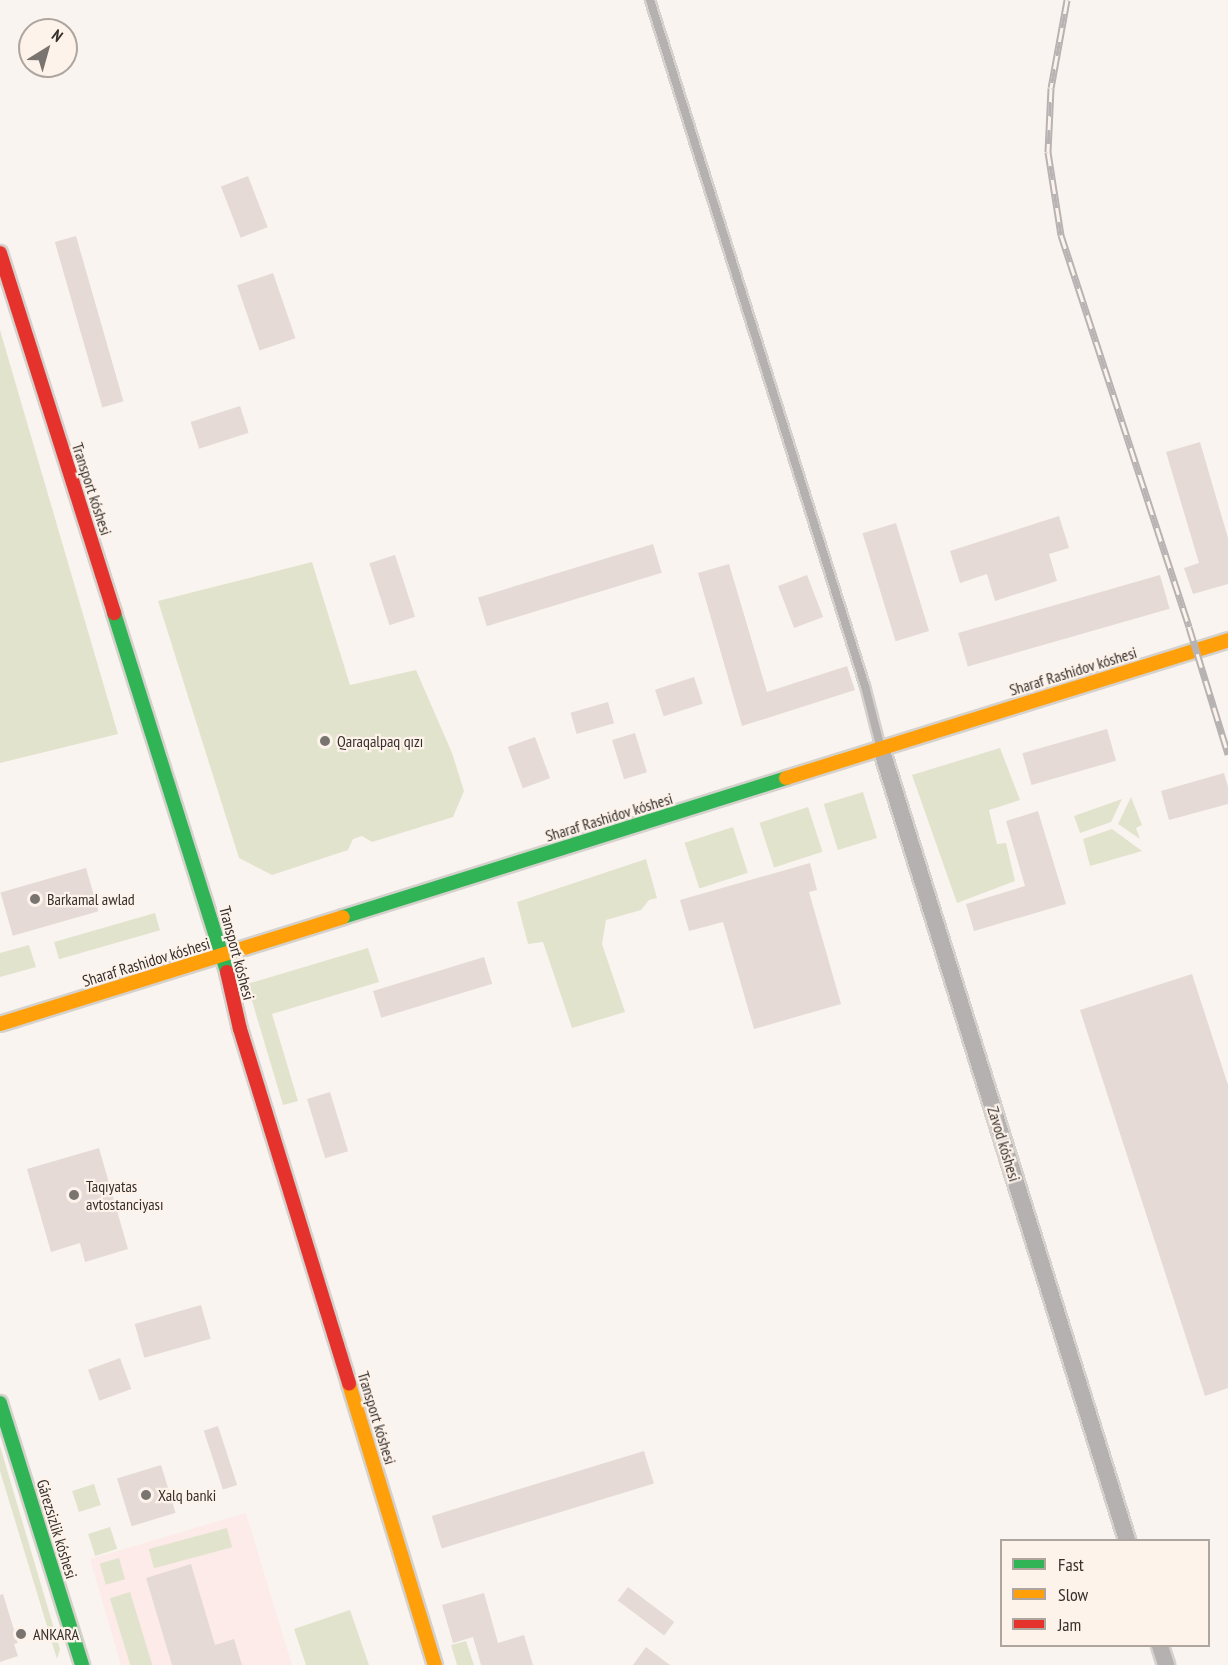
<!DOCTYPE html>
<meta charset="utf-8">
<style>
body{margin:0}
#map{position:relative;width:1228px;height:1665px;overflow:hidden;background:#f9f4ef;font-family:"PT Sans Narrow",sans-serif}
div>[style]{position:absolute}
.education>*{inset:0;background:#fcebe9}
.green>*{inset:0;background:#e2e3cd;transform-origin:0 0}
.building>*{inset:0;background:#e5dad6;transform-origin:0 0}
.roads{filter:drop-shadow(2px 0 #d5d1cd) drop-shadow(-2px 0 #d5d1cd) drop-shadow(0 2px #d5d1cd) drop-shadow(0 -2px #d5d1cd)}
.lane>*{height:8px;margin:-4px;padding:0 4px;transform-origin:4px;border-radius:4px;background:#b4b1b0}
.street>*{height:16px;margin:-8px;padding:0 8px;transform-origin:8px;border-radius:8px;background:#b4b1b0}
.fast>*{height:14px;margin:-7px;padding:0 7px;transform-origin:7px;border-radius:7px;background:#30b455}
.slow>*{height:14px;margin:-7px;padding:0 7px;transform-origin:7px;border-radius:7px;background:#ff9f0a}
.jam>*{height:14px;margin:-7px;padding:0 7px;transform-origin:7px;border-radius:7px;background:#e5322d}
.rail>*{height:7px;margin-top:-3.5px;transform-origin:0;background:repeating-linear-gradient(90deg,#fdf3eb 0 14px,#b8b3b3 0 28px);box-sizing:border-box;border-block:2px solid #b8b3b3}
.dots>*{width:16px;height:16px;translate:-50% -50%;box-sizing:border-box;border:3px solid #fdf3eb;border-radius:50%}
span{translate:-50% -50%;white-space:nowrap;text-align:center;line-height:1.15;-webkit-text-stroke:4.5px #fdf3eb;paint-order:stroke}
.street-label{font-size:16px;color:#362f2b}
.poi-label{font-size:16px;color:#362f2b}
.left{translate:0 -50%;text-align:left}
.legend{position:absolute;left:1000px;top:1539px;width:210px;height:108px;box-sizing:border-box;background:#fdf3eb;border:2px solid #ada59e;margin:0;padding:8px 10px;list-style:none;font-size:18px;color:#362f2b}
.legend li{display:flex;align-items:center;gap:12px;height:30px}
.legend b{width:30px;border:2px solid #ada59e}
.north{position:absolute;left:18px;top:18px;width:60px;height:60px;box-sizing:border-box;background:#fdf3eb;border:2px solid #ada59e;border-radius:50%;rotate:37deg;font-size:16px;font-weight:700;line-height:24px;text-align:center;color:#362f2b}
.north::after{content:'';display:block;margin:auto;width:21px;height:27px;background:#7a7470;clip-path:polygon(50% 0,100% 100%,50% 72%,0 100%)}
</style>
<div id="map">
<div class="education">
<div style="clip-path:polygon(246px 1513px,292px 1665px,121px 1665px,90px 1559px)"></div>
</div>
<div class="green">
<div style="clip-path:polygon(0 330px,118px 734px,0 763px)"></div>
<div style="clip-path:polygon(312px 562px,350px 685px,416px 670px,452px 753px,464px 791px,453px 817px,372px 842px,362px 836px,353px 839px,348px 850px,272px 875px,239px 858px,158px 601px)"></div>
<div style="clip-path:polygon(1000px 748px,1020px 800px,989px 810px,997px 844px,1006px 843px,1015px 881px,957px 903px,912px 775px)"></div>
<div style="left:863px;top:792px;width:48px;height:41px;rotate:73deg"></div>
<div style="clip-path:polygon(1131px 797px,1142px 825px,1136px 828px,1140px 839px,1118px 824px)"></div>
<div style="clip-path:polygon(1122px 799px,1111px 822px,1080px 833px,1074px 816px)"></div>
<div style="left:808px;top:807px;width:47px;height:51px;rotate:72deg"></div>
<div style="left:733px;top:827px;width:48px;height:51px;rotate:72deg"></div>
<div style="clip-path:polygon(1112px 829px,1142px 851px,1090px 866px,1083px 839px)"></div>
<div style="clip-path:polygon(646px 859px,657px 898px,649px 900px,641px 910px,606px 920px,602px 944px,625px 1012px,572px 1028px,543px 942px,528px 944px,517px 902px)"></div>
<div style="left:155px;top:913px;width:18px;height:105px;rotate:74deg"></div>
<div style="clip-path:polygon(29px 945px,36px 967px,0 977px,0 953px)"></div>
<div style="clip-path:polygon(368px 948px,379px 982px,272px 1014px,298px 1101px,283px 1105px,247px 984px)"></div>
<div style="clip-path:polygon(0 1446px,60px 1649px,57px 1659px,0 1471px)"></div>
<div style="left:94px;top:1484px;width:22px;height:23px;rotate:72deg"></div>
<div style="left:110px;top:1527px;width:23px;height:23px;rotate:72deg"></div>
<div style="left:227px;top:1528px;width:20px;height:81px;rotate:75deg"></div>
<div style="left:119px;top:1558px;width:22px;height:20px;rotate:74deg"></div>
<div style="left:130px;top:1592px;width:76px;height:21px;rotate:73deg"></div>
<div style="clip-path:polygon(350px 1610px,369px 1665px,306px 1665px,294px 1629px)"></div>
<div style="clip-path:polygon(466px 1641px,474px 1665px,457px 1665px,451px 1645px)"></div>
</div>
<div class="building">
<div style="left:248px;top:176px;width:55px;height:29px;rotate:69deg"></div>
<div style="left:76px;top:236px;width:172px;height:22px;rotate:74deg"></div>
<div style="left:273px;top:273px;width:69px;height:38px;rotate:71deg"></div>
<div style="left:240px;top:406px;width:28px;height:52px;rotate:72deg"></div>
<div style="clip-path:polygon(1200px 442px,1228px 538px,1228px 584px,1193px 594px,1184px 568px,1199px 563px,1166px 452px)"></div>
<div style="clip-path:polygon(1059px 516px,1069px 548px,1049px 554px,1057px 581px,995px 601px,987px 574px,960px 583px,950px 551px)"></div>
<div style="left:896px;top:523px;width:113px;height:35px;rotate:73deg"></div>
<div style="left:653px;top:544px;width:30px;height:183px;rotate:73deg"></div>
<div style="left:395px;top:555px;width:65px;height:27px;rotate:72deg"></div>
<div style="clip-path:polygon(729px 564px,767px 692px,847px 666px,855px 690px,742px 726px,698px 573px)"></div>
<div style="left:807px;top:575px;width:45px;height:31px;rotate:69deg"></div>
<div style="left:1160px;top:575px;width:35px;height:210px;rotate:74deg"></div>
<div style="left:694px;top:677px;width:28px;height:41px;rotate:72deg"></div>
<div style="left:608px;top:702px;width:22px;height:39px;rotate:74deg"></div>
<div style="left:1107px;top:729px;width:33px;height:88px;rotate:74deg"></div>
<div style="left:635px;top:733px;width:41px;height:24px;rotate:73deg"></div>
<div style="left:535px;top:737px;width:44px;height:29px;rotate:70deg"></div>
<div style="clip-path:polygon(1224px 773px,1228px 787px,1228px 804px,1169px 820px,1161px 791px)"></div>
<div style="clip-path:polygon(1038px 811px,1066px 904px,974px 931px,966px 904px,1025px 886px,1006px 821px)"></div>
<div style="clip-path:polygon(810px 863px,817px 890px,809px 892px,841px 1004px,754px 1029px,723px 922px,689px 931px,680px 900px)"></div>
<div style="left:86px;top:868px;width:45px;height:89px;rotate:74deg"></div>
<div style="left:484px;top:957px;width:28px;height:116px;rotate:73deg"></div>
<div style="clip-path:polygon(1192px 974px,1228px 1085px,1228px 1388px,1205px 1396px,1080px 1010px)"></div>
<div style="left:330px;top:1092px;width:62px;height:24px;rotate:73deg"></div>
<div style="clip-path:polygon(99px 1148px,128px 1249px,85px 1262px,80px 1243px,51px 1252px,27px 1169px)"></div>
<div style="left:201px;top:1305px;width:35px;height:69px;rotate:74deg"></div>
<div style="left:120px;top:1358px;width:33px;height:34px;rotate:70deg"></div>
<div style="left:218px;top:1426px;width:62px;height:15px;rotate:72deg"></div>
<div style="left:644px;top:1451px;width:34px;height:222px;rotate:73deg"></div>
<div style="left:161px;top:1465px;width:50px;height:46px;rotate:73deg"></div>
<div style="clip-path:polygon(191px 1564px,215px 1645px,234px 1639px,242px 1665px,172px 1665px,146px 1578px)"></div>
<div style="left:628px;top:1587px;width:58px;height:17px;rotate:37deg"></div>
<div style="clip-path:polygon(484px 1593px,498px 1643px,524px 1635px,533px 1665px,481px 1665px,473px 1637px,453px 1643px,442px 1605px)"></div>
<div style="clip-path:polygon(3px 1594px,18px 1643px,14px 1644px,18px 1656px,0 1662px,0 1595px)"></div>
<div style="clip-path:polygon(646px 1647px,670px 1665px,633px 1665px)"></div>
</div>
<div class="roads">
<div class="lane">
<div style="left:650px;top:0;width:719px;rotate:72.6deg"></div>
<div style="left:865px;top:686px;width:61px;rotate:75.7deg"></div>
</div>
<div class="street">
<div style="left:881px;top:748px;width:829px;rotate:72.74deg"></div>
<div style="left:1160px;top:1646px;width:20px;rotate:72deg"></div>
</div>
<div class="fast">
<div style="left:114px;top:613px;width:376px;rotate:72.5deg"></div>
<div style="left:343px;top:917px;width:464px;rotate:-17.4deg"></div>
<div style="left:0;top:1403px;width:275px;rotate:72.6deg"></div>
</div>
<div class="slow">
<div style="left:786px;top:778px;width:463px;rotate:-17.3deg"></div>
<div style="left:0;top:1024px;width:359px;rotate:-17.3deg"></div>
<div style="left:349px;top:1384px;width:294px;rotate:73deg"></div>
</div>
<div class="jam">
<div style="left:0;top:253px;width:378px;rotate:72.4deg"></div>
<div style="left:227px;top:972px;width:58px;rotate:77.2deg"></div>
<div style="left:240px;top:1029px;width:371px;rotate:72.9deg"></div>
</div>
</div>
<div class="rail">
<div style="left:1067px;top:0;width:89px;rotate:100.3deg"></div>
<div style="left:1051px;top:88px;width:64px;rotate:92.7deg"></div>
<div style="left:1048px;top:152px;width:84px;rotate:81.1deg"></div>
<div style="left:1061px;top:235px;width:412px;rotate:71.9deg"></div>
<div style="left:1189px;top:627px;width:133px;rotate:72.9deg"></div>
</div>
<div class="dots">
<div style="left:325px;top:741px;background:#7a7470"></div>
<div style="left:35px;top:899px;background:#7a7470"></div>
<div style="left:74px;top:1195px;background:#7a7470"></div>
<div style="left:146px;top:1495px;background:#7a7470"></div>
<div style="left:21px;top:1634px;background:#7a7470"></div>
</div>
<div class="street-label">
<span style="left:92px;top:489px;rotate:72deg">Transport kóshesi</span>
<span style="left:1073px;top:671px;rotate:-17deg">Sharaf Rashidov kóshesi</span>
<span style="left:609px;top:817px;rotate:-17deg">Sharaf Rashidov kóshesi</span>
<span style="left:237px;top:953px;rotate:75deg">Transport kóshesi</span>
<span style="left:146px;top:962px;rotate:-17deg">Sharaf Rashidov kóshesi</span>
<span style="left:1004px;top:1144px;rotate:73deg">Zavod kóshesi</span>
<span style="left:377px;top:1418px;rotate:73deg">Transport kóshesi</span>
<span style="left:57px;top:1529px;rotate:73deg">Gárezsizlik kóshesi</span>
</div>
<div class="poi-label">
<span class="left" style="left:337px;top:741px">Qaraqalpaq qızı</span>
<span class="left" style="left:47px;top:899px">Barkamal awlad</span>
<span class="left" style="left:86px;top:1195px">Taqıyatas<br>avtostanciyası</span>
<span class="left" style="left:158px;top:1495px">Xalq banki</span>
<span class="left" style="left:33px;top:1634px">ANKARA</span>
</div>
<ul class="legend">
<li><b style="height:8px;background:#30b455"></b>Fast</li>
<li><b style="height:8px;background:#ff9f0a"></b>Slow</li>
<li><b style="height:8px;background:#e5322d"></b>Jam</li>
</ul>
<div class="north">N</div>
</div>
